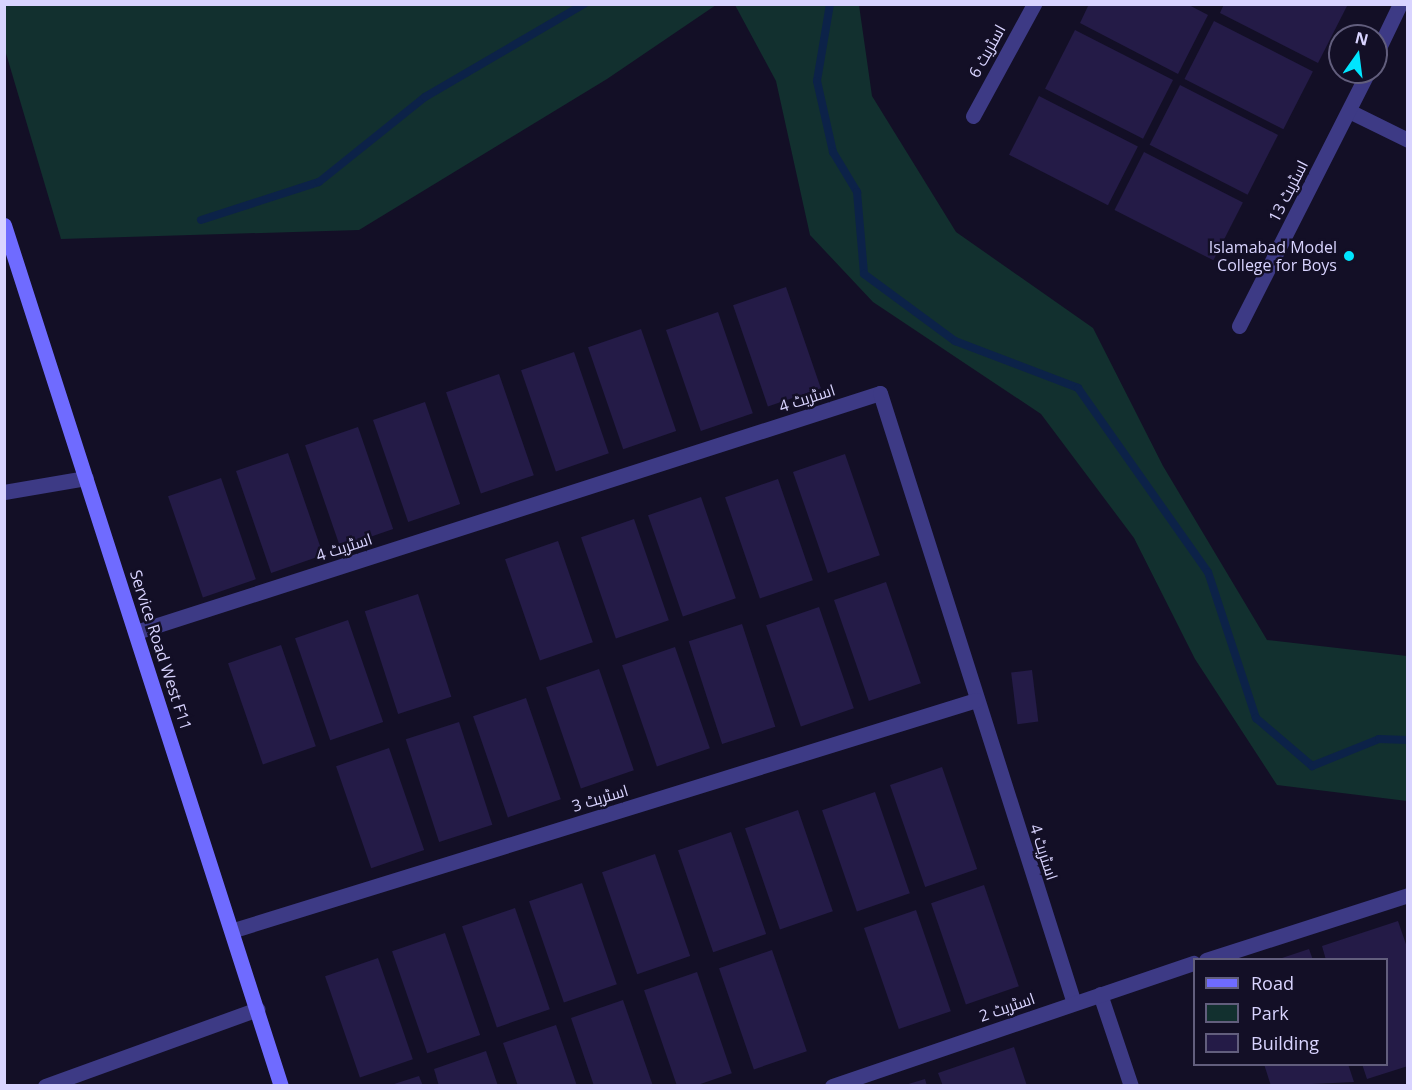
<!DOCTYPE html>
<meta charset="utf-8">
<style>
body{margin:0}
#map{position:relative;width:1412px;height:1090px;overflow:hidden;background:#130f26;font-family:"Open Sans",Cairo,sans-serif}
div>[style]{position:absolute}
.green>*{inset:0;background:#12302f}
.stream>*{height:8px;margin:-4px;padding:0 4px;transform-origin:4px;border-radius:4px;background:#0c2248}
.building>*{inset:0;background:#241b47;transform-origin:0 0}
.lane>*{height:15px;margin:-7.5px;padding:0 7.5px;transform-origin:7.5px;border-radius:7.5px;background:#3d3a85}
.street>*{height:15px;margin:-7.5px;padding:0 7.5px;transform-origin:7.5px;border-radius:7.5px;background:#3d3a85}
.secondary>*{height:15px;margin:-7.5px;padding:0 7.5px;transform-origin:7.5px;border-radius:7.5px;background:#6f6bff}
.dots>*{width:16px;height:16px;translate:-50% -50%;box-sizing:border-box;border:3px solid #130f26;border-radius:50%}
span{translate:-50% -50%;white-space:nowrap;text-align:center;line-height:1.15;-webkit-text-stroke:5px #130f26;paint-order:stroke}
.street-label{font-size:16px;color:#d9d4ff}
.poi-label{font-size:16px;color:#d9d4ff}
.right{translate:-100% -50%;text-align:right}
.frame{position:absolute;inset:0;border:6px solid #d9d4ff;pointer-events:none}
.legend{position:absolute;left:1193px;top:958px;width:195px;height:108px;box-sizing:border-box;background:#130f26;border:2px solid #625e7d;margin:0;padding:8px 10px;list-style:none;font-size:18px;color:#d9d4ff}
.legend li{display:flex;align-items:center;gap:12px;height:30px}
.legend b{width:30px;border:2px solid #625e7d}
.north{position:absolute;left:1328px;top:24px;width:60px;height:60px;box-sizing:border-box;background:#130f26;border:2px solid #625e7d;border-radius:50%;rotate:14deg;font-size:16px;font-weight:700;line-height:24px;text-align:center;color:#d9d4ff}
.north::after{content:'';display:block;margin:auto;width:21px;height:27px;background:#00e5ff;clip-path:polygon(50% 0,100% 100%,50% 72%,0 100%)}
</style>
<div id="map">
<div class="green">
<div style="clip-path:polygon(4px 5px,5px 4px,716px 5px,607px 79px,359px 230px,61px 239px,5px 50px)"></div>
<div style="clip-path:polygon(735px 5px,859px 5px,872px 96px,956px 232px,1093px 328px,1163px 466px,1267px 640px,1407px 656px,1407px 801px,1277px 785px,1195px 659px,1134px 538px,1041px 414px,873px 302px,810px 235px,776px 81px)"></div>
</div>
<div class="stream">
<div style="left:830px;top:4px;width:78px;rotate:99.6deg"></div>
<div style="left:817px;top:81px;width:73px;rotate:77.3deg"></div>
<div style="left:833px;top:152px;width:47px;rotate:59deg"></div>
<div style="left:857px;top:192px;width:82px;rotate:85.1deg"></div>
<div style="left:864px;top:274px;width:113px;rotate:36.4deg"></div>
<div style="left:955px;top:341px;width:132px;rotate:20.9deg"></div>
<div style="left:1078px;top:388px;width:225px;rotate:54.8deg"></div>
<div style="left:1208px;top:572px;width:154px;rotate:71.8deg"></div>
<div style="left:1256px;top:718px;width:74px;rotate:40.6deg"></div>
<div style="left:1312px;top:766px;width:72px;rotate:-21.9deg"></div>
<div style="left:1379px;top:739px;width:29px;rotate:2deg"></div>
<div style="left:201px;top:220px;width:124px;rotate:-17.9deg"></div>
<div style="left:319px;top:182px;width:136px;rotate:-38.7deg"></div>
<div style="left:425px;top:97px;width:184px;rotate:-30.3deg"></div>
</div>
<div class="building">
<div style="clip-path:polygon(1089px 4px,1187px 4px,1208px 15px,1178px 74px,1080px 23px)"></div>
<div style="clip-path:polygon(1224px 4px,1348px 4px,1318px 63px,1220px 13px)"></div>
<div style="left:1214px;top:21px;width:111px;height:65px;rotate:27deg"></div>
<div style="left:1075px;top:30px;width:110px;height:66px;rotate:27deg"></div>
<div style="left:1180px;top:85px;width:110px;height:67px;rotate:27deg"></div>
<div style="left:1039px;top:96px;width:111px;height:66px;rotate:27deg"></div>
<div style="left:1144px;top:152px;width:111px;height:65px;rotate:27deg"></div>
<div style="left:786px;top:287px;width:107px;height:56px;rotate:71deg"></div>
<div style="left:718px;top:312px;width:107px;height:55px;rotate:71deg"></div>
<div style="left:641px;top:329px;width:108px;height:56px;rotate:71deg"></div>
<div style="left:574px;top:352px;width:107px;height:56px;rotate:71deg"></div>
<div style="left:499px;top:374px;width:107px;height:56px;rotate:71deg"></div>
<div style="left:425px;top:402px;width:108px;height:55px;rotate:71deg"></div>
<div style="left:358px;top:427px;width:108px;height:56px;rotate:71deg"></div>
<div style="left:288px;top:453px;width:108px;height:55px;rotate:71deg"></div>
<div style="left:845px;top:454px;width:107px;height:55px;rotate:71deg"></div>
<div style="left:221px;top:478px;width:107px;height:56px;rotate:71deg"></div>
<div style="left:778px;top:479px;width:107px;height:56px;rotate:71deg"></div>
<div style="left:701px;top:497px;width:107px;height:56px;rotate:71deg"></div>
<div style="left:634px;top:519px;width:107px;height:56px;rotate:71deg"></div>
<div style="left:558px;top:541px;width:107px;height:56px;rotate:71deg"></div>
<div style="left:886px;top:582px;width:107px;height:55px;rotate:71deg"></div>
<div style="left:418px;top:594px;width:108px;height:56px;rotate:72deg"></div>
<div style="left:819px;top:607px;width:107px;height:56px;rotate:71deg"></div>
<div style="left:348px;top:620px;width:108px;height:56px;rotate:71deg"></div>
<div style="left:742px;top:624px;width:108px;height:56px;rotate:72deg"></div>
<div style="left:281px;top:645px;width:107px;height:56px;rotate:71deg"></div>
<div style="left:675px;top:647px;width:107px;height:56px;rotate:71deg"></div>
<div style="left:599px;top:669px;width:107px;height:56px;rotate:71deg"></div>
<div style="left:1032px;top:670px;width:52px;height:21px;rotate:83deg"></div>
<div style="left:526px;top:698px;width:107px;height:56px;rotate:71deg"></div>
<div style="left:459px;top:722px;width:108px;height:56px;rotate:72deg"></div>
<div style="left:389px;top:748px;width:108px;height:56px;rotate:71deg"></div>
<div style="left:942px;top:767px;width:108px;height:55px;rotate:71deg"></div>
<div style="left:875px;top:792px;width:107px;height:56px;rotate:71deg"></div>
<div style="left:798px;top:810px;width:107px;height:56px;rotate:71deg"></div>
<div style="left:731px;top:832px;width:108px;height:56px;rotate:71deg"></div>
<div style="left:655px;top:854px;width:108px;height:56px;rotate:71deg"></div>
<div style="left:582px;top:883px;width:107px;height:56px;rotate:71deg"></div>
<div style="left:984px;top:885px;width:107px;height:56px;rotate:71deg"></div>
<div style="left:515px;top:908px;width:107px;height:56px;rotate:71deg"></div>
<div style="left:916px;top:910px;width:107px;height:55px;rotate:71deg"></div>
<div style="clip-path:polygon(1398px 921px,1408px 950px,1408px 1066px,1367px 1079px,1362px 1064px,1386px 1064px,1386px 960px,1326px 960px,1322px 946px)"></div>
<div style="left:445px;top:933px;width:108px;height:56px;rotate:71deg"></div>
<div style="clip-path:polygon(1309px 949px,1313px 960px,1279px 960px,1279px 959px)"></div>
<div style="left:772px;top:950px;width:107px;height:56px;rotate:71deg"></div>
<div style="left:378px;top:958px;width:107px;height:56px;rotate:71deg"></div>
<div style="left:697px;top:972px;width:107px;height:56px;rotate:71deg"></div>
<div style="clip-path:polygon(623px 1000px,653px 1086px,594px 1086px,571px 1018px)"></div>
<div style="clip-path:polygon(556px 1025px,577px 1086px,518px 1086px,503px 1043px)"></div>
<div style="clip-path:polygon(1014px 1047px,1027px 1086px,943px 1086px,938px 1073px)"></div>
<div style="clip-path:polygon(486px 1051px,498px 1086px,439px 1086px,434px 1069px)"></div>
<div style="clip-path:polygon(1264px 1064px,1348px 1064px,1354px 1082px,1271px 1086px)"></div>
<div style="clip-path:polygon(419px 1076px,423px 1086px,391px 1086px,391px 1085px)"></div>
<div style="clip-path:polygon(925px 1079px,927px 1086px,905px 1086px,905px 1085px)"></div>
</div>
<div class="lane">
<div style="left:1100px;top:994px;width:97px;rotate:71.4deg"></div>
</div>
<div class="street">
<div style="left:1376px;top:54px;width:55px;rotate:-64.4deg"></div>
<div style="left:1349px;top:111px;width:66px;rotate:26.2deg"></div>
<div style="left:973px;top:116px;width:128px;rotate:-61.4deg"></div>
<div style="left:1239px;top:326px;width:285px;rotate:-63.1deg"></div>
<div style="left:4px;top:492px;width:83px;rotate:-9.7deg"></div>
<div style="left:136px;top:632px;width:781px;rotate:-17.81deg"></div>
<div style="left:880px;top:393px;width:640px;rotate:72.36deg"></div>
<div style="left:234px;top:930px;width:777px;rotate:-17.22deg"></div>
<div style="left:1206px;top:960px;width:212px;rotate:-17.8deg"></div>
<div style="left:45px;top:1086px;width:226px;rotate:-19.9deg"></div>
<div style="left:832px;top:1086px;width:382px;rotate:-18.8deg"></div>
</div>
<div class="secondary">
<div style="left:4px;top:225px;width:904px;rotate:72.17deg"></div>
</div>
<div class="dots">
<div style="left:1349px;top:256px;background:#00e5ff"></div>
</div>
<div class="street-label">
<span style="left:987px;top:51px;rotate:-61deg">اسٹریٹ 6</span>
<span style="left:1288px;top:191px;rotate:-63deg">اسٹریٹ 13</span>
<span style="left:807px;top:398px;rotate:-18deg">اسٹریٹ 4</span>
<span style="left:344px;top:547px;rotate:-18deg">اسٹریٹ 4</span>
<span style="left:161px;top:650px;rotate:72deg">Service Road West F11</span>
<span style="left:600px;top:798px;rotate:-17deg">اسٹریٹ 3</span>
<span style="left:1044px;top:852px;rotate:72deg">اسٹریٹ 4</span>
<span style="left:1007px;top:1007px;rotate:-19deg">اسٹریٹ 2</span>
</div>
<div class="poi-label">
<span class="right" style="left:1337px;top:256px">Islamabad Model<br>College for Boys</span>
</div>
<div class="frame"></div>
<ul class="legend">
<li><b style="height:8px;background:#6f6bff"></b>Road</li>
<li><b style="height:16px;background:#12302f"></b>Park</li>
<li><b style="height:16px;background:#241b47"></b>Building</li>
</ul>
<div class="north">N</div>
</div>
